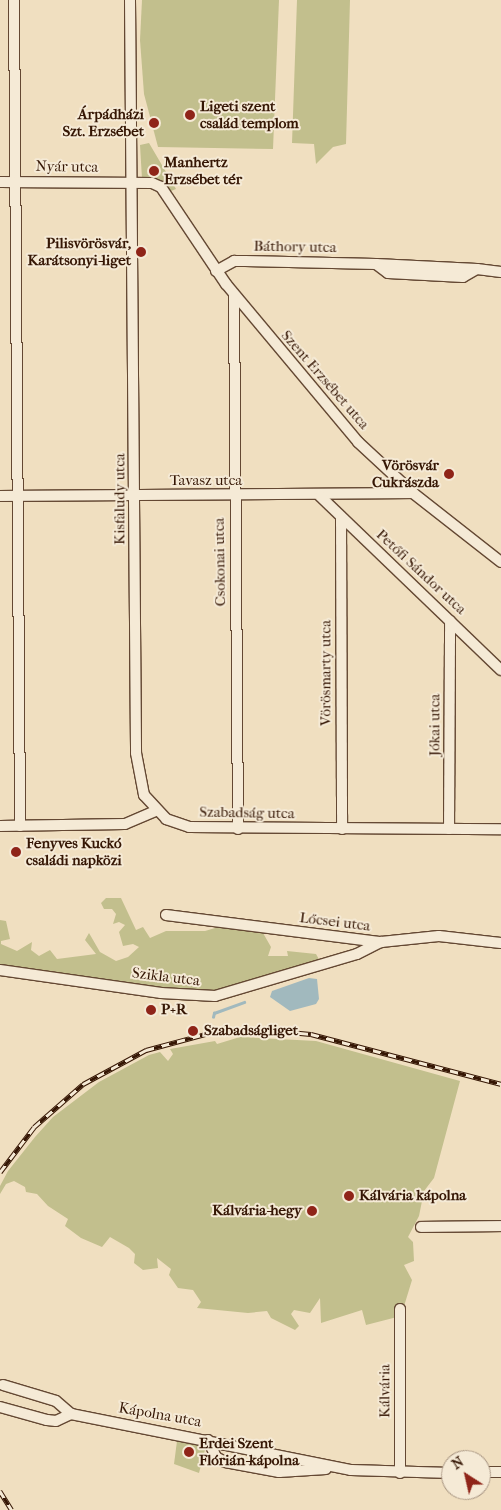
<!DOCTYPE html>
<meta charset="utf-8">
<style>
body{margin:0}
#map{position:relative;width:501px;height:1510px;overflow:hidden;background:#f0dfc0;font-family:"IM FELL French Canon",serif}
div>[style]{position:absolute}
.green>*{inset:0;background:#c2bf8d}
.water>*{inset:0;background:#a1b9be}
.stream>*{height:2.5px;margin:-1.25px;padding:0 1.25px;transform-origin:1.25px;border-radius:1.25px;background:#a1b9be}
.roads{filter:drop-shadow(1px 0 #644833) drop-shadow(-1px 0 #644833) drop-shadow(0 1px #644833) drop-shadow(0 -1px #644833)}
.minor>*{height:10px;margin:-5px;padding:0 5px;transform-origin:5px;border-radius:5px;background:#f5ead6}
.rail>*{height:4.5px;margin-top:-2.25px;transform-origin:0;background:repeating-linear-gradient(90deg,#f5ead6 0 8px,#351604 0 16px);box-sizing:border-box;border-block:1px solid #351604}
.dots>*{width:14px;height:14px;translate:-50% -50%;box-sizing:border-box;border:2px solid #f5ead6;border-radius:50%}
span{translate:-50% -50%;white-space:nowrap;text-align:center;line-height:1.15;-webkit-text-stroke:4px #f5ead6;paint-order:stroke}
.poi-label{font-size:15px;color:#351604;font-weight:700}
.left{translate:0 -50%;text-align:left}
.right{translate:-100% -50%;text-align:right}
.street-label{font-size:15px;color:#351604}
.north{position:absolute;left:441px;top:1450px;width:50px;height:50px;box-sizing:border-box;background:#f5ead6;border:1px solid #a89582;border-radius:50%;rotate:325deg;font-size:14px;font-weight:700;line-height:20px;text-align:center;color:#351604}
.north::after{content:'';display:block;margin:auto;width:18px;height:22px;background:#8f2418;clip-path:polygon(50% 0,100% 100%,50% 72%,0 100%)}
</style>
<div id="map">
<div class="green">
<div style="clip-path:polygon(142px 0,279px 0,273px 149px,158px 147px,144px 94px,140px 40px)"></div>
<div style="clip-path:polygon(297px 0,350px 0,346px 144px,333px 147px,316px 164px,314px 144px,292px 143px)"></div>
<div style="clip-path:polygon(149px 143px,176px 189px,171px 191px,164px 184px,142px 179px,140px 145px)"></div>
<div style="clip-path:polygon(106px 898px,121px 898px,136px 930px,143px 927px,150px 938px,166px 931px,205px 931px,222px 926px,263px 933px,271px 947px,268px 956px,288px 956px,287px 951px,316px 954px,321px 963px,205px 994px,0 968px,0 920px,6px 921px,10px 939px,1px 941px,1px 944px,17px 951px,32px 942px,31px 950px,39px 956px,50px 950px,57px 959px,96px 954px,85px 940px,89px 933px,100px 952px,116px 961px,128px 957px,139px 947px,133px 944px,123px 946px,119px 932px,125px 925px,119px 922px,113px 924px,116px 914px,112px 909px,104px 909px,101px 903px)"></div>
<div style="clip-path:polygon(240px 1037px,316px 1041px,460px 1081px,434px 1178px,424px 1191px,419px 1216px,408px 1237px,413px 1242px,414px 1261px,404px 1265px,412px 1280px,401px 1316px,366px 1325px,362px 1310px,321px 1323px,320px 1298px,310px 1313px,294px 1310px,291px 1314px,299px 1326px,295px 1330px,271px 1318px,267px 1311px,248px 1313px,197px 1308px,201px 1302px,193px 1290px,178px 1288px,169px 1275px,171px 1269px,157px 1258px,158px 1268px,143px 1270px,134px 1263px,135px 1254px,129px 1248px,110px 1237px,102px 1247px,81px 1238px,65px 1226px,68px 1219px,48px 1206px,37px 1194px,26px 1192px,25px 1187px,14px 1181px,6px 1184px,0 1194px,0 1186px,8px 1171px,35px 1137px,53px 1117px,99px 1082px,149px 1055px,160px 1052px,168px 1061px,173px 1054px,170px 1049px,215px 1041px,217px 1044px)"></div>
<div style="clip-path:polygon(181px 1437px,207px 1442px,199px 1473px,174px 1464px,177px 1441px)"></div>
</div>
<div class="water">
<div style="clip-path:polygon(309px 978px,317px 979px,319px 999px,316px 1004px,290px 1011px,270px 997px,272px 991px)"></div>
</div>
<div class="stream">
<div style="left:213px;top:1017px;width:4px;rotate:-76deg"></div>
<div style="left:214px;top:1013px;width:32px;rotate:-20deg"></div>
</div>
<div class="roads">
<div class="minor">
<div style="left:14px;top:0;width:826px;rotate:89.58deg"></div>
<div style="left:130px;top:0;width:753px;rotate:89.54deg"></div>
<div style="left:136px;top:753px;width:43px;rotate:79.2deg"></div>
<div style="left:144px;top:795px;width:33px;rotate:47deg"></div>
<div style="left:166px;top:819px;width:24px;rotate:19deg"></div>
<div style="left:189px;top:827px;width:312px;rotate:0.4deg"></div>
<div style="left:0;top:182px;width:152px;rotate:0.4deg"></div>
<div style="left:152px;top:183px;width:10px;rotate:24deg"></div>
<div style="left:161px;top:187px;width:117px;rotate:56.2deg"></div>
<div style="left:226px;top:284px;width:206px;rotate:50.1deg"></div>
<div style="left:358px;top:442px;width:75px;rotate:42.8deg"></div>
<div style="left:413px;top:493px;width:112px;rotate:38.1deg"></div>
<div style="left:376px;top:264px;width:101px;rotate:2.8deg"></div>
<div style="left:216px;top:271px;width:21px;rotate:-29deg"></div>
<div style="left:234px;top:261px;width:11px"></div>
<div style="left:245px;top:261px;width:131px;rotate:1.3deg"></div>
<div style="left:376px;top:264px;width:15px;rotate:37deg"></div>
<div style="left:388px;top:273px;width:75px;rotate:3.1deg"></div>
<div style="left:463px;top:277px;width:16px;rotate:-30deg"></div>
<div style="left:477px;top:269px;width:24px;rotate:7deg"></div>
<div style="left:234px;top:295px;width:534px;rotate:89.57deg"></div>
<div style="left:0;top:496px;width:413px;rotate:-0.4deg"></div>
<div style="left:320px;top:496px;width:251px;rotate:43.9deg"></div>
<div style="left:341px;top:517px;width:312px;rotate:89.8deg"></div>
<div style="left:0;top:826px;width:125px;rotate:-0.9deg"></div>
<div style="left:125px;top:824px;width:34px;rotate:-23deg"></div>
<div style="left:449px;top:829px;width:208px;rotate:-89.7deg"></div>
<div style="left:166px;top:915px;width:217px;rotate:7.2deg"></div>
<div style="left:381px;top:942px;width:58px;rotate:-5.9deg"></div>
<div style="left:439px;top:936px;width:62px;rotate:6.4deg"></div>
<div style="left:0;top:970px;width:163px;rotate:8.1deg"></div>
<div style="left:161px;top:993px;width:54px;rotate:3.2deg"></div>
<div style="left:215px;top:996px;width:148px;rotate:-16.5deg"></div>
<div style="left:357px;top:954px;width:27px;rotate:-27deg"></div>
<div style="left:421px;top:1227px;width:80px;rotate:-0.7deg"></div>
<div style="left:400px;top:1309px;width:164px;rotate:90deg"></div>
<div style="left:3px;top:1385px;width:55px;rotate:16.8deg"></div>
<div style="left:56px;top:1401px;width:20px;rotate:41deg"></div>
<div style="left:0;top:1407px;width:49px;rotate:15.5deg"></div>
<div style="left:47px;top:1420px;width:9px;rotate:6deg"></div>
<div style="left:56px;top:1421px;width:17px;rotate:-25deg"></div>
<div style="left:71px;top:1414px;width:286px;rotate:11.3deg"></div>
<div style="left:351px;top:1470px;width:100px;rotate:1.7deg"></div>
<div style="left:208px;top:1440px;width:19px;rotate:65deg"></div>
<div style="left:216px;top:1457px;width:10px;rotate:29deg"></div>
<div style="left:225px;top:1462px;width:55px;rotate:10.5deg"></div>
<div style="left:279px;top:1472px;width:47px;rotate:-3.7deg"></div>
<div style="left:481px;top:1472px;width:20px"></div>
</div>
</div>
<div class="rail">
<div style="left:0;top:1172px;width:56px;rotate:-52.9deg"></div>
<div style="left:34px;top:1127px;width:65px;rotate:-41.3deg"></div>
<div style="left:83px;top:1084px;width:72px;rotate:-28.4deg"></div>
<div style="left:146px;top:1050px;width:65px;rotate:-15.1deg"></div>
<div style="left:209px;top:1033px;width:59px;rotate:-2.9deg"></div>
<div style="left:268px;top:1030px;width:43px;rotate:5.3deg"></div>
<div style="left:311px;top:1034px;width:196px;rotate:14.7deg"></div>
<div style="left:0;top:1491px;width:22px;rotate:58deg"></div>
</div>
<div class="dots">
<div style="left:190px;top:115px;background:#8f2418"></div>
<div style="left:154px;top:123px;background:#8f2418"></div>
<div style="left:154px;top:171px;background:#8f2418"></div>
<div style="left:141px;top:252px;background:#8f2418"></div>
<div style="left:449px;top:474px;background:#8f2418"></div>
<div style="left:16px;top:852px;background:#8f2418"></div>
<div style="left:151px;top:1010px;background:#8f2418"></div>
<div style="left:193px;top:1031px;background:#8f2418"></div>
<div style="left:349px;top:1196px;background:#8f2418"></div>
<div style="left:312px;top:1211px;background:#8f2418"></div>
<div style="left:189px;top:1452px;background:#8f2418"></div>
</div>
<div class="poi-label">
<span class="left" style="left:200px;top:115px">Ligeti szent<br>család templom</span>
<span class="right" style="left:144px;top:123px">Árpádházi<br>Szt. Erzsébet</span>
<span class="left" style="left:164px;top:171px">Manhertz<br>Erzsébet tér</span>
<span class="right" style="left:131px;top:252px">Pilisvörösvár,<br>Karátsonyi-liget</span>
<span class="right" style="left:439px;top:474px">Vörösvár<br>Cukrászda</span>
<span class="left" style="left:26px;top:852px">Fenyves Kuckó<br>családi napközi</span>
<span class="left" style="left:161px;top:1010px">P+R</span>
<span class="left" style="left:204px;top:1031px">Szabadságliget</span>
<span class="left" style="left:359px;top:1196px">Kálvária kápolna</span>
<span class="right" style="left:302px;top:1211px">Kálvária-hegy</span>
<span class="left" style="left:199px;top:1452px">Erdei Szent<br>Flórián-kápolna</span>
</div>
<div class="street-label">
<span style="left:67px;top:167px;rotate:1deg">Nyár utca</span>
<span style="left:295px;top:247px;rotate:1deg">Báthory utca</span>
<span style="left:325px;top:380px;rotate:49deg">Szent Erzsébet utca</span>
<span style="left:206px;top:481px">Tavasz utca</span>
<span style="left:120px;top:499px;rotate:-90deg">Kisfaludy utca</span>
<span style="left:220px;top:562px;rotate:-91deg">Csokonai utca</span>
<span style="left:421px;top:572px;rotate:43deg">Petőfi Sándor utca</span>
<span style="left:326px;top:673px;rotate:-90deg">Vörösmarty utca</span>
<span style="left:435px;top:725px;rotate:-90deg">Jókai utca</span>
<span style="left:247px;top:813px;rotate:1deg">Szabadság utca</span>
<span style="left:335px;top:922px;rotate:7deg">Lőcsei utca</span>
<span style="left:166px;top:977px;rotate:7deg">Szikla utca</span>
<span style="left:385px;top:1391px;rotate:-90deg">Kálvária</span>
<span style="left:160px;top:1415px;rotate:10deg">Kápolna utca</span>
</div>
<div class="north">N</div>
</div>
